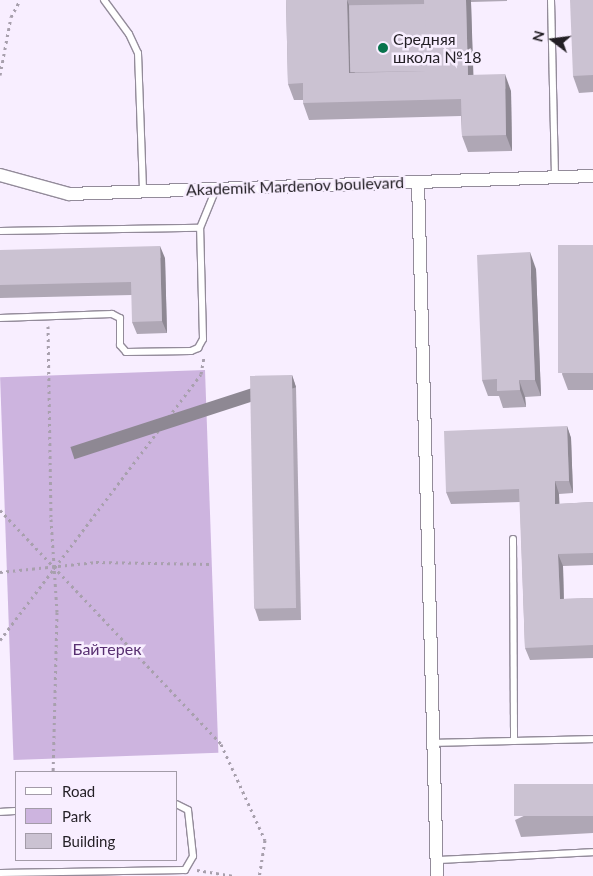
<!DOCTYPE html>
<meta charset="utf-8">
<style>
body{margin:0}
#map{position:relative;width:593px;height:876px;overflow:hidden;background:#f8eeff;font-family:Lato,sans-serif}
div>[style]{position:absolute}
.green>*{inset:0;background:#cdb4df;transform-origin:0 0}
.path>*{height:3px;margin-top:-1.5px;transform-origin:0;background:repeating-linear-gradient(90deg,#a8a0ad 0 2.5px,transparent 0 6.5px)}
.roads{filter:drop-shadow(1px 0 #938b9a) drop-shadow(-1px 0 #938b9a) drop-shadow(0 1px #938b9a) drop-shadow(0 -1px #938b9a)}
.lane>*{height:6px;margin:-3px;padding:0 3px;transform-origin:3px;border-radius:3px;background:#fff}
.street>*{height:12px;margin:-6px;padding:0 6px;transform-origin:6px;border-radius:6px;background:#fff}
.wall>*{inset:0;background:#afa7b5}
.shaded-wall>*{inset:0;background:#8e8893;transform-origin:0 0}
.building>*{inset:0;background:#cbc2d2;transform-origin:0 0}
.dots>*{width:14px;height:14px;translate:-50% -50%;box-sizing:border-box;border:2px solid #f8eeff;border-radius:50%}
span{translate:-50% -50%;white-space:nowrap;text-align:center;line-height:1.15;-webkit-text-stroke:5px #f8eeff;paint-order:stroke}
.poi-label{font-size:16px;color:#231f25}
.left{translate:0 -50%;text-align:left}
.street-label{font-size:16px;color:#231f25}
.park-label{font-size:16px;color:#582f71}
.legend{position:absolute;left:15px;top:771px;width:162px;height:90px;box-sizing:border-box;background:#f8eeff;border:1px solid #a39ba8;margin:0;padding:6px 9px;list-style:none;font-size:15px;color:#231f25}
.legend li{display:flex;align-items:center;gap:10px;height:25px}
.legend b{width:25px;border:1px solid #a39ba8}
.north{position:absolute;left:528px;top:15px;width:50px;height:50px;-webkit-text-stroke:4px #f8eeff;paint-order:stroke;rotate:285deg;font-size:14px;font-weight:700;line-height:20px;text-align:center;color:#231f25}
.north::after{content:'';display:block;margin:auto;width:18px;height:22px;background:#231f25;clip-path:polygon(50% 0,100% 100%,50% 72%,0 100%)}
</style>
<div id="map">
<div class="green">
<div style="left:205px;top:370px;width:383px;height:205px;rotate:88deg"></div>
</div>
<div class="path">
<div style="left:0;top:75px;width:59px;rotate:-79.3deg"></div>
<div style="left:11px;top:17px;width:19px;rotate:-62deg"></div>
<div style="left:48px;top:326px;width:193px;rotate:89.1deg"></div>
<div style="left:51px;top:519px;width:93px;rotate:86.3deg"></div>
<div style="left:57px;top:612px;width:160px;rotate:91.4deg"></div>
<div style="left:0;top:510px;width:322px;rotate:46.6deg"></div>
<div style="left:221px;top:744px;width:106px;rotate:65.4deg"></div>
<div style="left:265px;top:840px;width:36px;rotate:99deg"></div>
<div style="left:0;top:572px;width:97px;rotate:-5.9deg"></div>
<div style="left:96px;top:562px;width:115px;rotate:1deg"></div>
<div style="left:0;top:640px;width:333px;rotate:-52.9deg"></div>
<div style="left:201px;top:374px;width:17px;rotate:-80deg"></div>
<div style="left:197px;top:870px;width:36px;rotate:9deg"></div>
</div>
<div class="roads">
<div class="lane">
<div style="left:104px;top:0;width:42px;rotate:53.7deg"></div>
<div style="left:129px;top:34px;width:21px;rotate:65deg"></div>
<div style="left:138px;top:53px;width:138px;rotate:87.9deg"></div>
<div style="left:551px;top:0;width:177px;rotate:88.7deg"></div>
<div style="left:0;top:231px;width:200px;rotate:-0.9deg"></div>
<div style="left:0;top:318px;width:112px;rotate:-2deg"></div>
<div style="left:112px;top:314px;width:9px;rotate:27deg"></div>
<div style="left:120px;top:318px;width:27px;rotate:90deg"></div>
<div style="left:120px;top:345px;width:9px;rotate:49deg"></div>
<div style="left:126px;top:352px;width:65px;rotate:-0.9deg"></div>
<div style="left:191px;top:351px;width:8px;rotate:-23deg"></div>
<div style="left:198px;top:348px;width:10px;rotate:-61deg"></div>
<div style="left:203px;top:339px;width:111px;rotate:-91.5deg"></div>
<div style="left:200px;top:228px;width:42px;rotate:-67.7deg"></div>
<div style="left:513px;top:539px;width:202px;rotate:89.7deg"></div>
<div style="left:433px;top:743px;width:160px;rotate:-1.4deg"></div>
<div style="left:0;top:812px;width:16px;rotate:-4deg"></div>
<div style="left:437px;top:860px;width:156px;rotate:-2.9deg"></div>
<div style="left:0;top:873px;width:185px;rotate:-0.9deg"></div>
<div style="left:185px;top:870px;width:16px;rotate:-60deg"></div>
<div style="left:193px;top:856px;width:46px;rotate:-96.2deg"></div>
<div style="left:188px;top:810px;width:13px;rotate:-153deg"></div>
</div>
<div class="street">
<div style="left:0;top:175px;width:72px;rotate:15.4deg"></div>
<div style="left:69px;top:194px;width:524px;rotate:-1.97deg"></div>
<div style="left:418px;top:182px;width:694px;rotate:88.43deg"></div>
</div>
</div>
<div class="wall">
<div style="clip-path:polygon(286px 0,507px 0,507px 1px,471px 2px,473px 75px,511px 91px,512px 151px,468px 152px,462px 136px,461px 116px,309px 120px,303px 103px,303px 100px,294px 100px,288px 84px)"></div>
<div style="clip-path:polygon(593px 0,593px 92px,579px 93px,573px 76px)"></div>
<div style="clip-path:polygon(593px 245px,593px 390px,568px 390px,562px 374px)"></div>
<div style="clip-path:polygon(0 250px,165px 258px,167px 333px,137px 334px,132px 322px,132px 295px,0 298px)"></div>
<div style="clip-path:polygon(536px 269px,541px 396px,525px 397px,526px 407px,503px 408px,499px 396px,488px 396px,482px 380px)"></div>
<div style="clip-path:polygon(292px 375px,296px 387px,301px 620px,259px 621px,255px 609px)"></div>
<div style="clip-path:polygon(567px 426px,571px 438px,573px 493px,559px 494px,559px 504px,593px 502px,593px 565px,563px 566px,564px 599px,593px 598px,593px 658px,530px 660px,525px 648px,520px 502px,451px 504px,446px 492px)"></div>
<div style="clip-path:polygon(593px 784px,593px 833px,521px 837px,515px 820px)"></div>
</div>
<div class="shaded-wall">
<div style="clip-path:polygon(347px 0,353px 15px,355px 80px,349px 73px)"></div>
<div style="clip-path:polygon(466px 0,471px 0,471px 2px,474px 92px,468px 75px)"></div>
<div style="clip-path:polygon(505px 74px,511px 91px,512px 151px,506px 135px)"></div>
<div style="clip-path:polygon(160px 246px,165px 258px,167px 333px,162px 321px)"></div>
<div style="clip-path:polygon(530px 252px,536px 269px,541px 396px,535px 380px)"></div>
<div style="left:292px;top:375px;width:13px;height:233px;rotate:72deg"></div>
<div style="clip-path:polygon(519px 380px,525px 397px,526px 407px,520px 390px)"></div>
<div style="clip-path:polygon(567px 426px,571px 438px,573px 493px,569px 481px)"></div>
<div style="clip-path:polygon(555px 481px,559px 494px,560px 516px,555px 504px)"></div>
<div style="clip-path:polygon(558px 554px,563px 566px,564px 612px,560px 599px)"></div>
</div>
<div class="building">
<div style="clip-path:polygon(286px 0,347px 0,349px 73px,426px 71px,424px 0,466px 0,468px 75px,505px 74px,506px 135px,462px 136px,461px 99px,303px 103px,303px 83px,288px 84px)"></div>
<div style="clip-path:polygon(570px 0,593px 0,593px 75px,573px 76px)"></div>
<div style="left:425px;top:4px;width:67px;height:76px;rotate:89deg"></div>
<div style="left:593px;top:245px;width:128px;height:35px;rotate:90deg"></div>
<div style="clip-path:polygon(160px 246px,162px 321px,132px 322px,131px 282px,0 285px,0 250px)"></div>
<div style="clip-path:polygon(530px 252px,535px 380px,519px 380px,520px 390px,497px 391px,497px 379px,482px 380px,477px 255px)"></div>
<div style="left:292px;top:375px;width:233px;height:42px;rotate:89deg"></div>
<div style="clip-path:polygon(567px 426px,569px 481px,555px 481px,555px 504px,593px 502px,593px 553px,558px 554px,560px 599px,593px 598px,593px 645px,525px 648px,519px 489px,446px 492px,444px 431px)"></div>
<div style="left:593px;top:784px;width:32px;height:79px;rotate:90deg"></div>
</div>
<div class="dots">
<div style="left:383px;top:48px;background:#07734c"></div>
</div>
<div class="poi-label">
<span class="left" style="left:393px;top:48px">Средняя<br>школа №18</span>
</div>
<div class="street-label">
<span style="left:295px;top:186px;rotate:-2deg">Akademik Mardenov boulevard</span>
</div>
<div class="park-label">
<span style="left:107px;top:649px">Байтерек</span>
</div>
<ul class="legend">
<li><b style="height:6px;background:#fff"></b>Road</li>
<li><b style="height:14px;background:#cdb4df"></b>Park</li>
<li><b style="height:14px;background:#cbc2d2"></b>Building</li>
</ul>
<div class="north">N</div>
</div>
